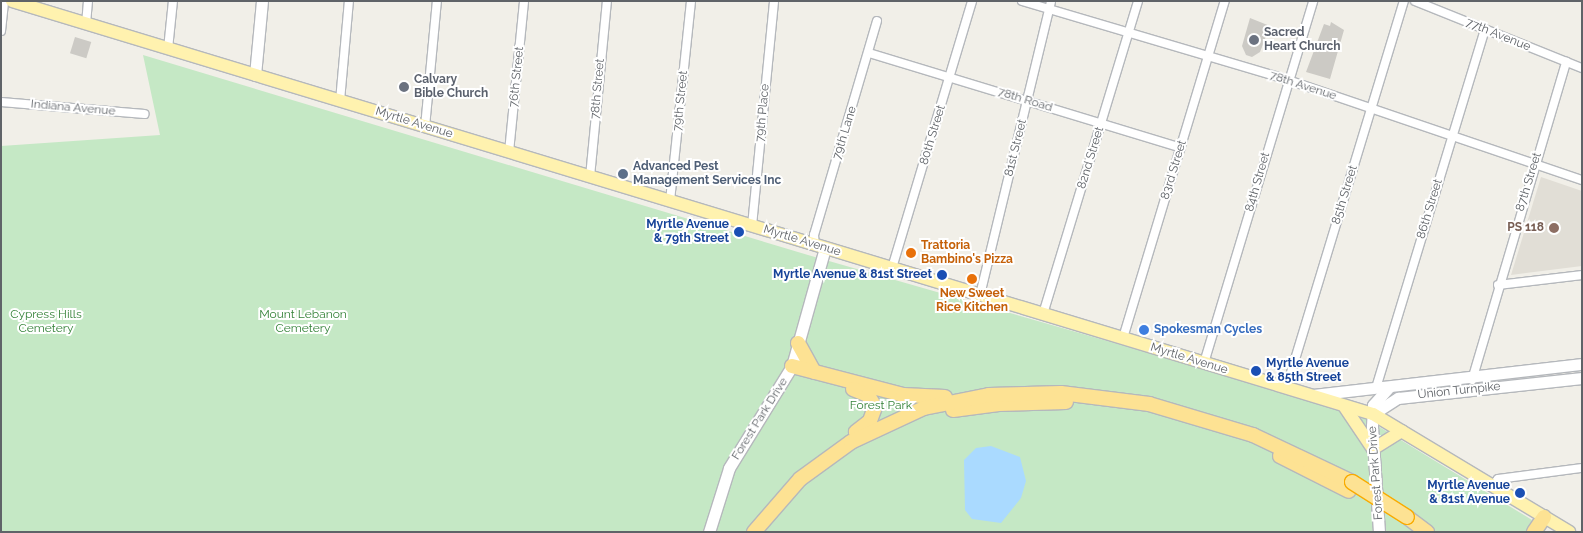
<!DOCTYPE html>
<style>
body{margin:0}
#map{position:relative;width:1583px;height:533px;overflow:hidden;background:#f1efe8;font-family:Raleway,sans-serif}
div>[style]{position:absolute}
.education>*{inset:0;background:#e1ded6}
.green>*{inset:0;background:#c5e8c5}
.water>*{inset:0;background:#aadaff}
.building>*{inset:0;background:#cccac5;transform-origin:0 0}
.roads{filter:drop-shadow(1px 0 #b5b8bc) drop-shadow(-1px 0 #b5b8bc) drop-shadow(0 1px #b5b8bc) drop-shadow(0 -1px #b5b8bc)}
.street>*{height:8px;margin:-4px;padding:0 4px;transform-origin:4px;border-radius:4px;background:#fff}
.secondary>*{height:11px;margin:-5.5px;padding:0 5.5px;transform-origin:5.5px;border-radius:5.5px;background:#fff}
.primary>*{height:12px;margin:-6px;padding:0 6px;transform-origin:6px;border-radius:6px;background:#fff2af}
.highway>*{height:14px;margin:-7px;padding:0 7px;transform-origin:7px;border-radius:7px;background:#fde293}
.bridges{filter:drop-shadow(1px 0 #f9ab00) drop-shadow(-1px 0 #f9ab00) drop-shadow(0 1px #f9ab00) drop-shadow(0 -1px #f9ab00)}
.highway-bridge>*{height:14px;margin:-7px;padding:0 7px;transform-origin:7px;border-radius:7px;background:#fde293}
.dots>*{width:14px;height:14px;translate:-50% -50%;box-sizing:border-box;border:2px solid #fff;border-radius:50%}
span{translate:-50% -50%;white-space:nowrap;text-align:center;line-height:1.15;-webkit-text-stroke:4px #fff;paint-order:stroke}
.worship-label{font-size:12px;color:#5b616d;font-weight:700}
.left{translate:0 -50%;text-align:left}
.street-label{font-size:12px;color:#5f6368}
.service-label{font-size:12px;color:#4e5e75;font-weight:700}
.transit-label{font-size:12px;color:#164399;font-weight:700}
.right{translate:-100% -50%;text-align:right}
.education-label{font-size:12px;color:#785e54;font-weight:700}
.food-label{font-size:12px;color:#c56008;font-weight:700}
.park-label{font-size:12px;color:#348238}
.shop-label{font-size:12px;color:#366cbe;font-weight:700}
.frame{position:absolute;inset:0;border:2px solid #5f6368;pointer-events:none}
</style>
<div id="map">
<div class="education">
<div style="clip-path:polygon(1541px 177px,1582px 191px,1582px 266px,1511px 275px)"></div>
</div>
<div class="green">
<div style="clip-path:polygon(143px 55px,808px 255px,1285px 392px,1368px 420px,1532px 520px,1529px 525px,1539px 532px,1px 532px,1px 146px,160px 135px)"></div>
</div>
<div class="water">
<div style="clip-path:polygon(991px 446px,1020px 457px,1026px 481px,1021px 498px,1001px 523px,972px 519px,965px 510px,964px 460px,976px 448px)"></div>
</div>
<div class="building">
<div style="clip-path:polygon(1250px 18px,1270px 26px,1260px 52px,1252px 57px,1246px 55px,1242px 46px)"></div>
<div style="clip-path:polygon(1331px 22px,1344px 30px,1330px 79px,1306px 72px,1324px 24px,1330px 26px)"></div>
<div style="left:75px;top:37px;width:17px;height:17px;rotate:17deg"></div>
</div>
<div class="roads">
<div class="street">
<div style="left:1022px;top:1px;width:277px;rotate:16.5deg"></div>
<div style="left:1288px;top:80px;width:311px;rotate:18.8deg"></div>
<div style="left:1415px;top:1px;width:180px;rotate:21.9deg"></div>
<div style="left:86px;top:24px;width:23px;rotate:-85deg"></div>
<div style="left:1px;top:31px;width:30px;rotate:-84deg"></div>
<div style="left:168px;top:49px;width:48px;rotate:-84.1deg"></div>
<div style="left:869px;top:53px;width:326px;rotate:16.9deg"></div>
<div style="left:340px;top:101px;width:100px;rotate:-84.9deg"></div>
<div style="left:1px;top:102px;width:144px;rotate:4.8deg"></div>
<div style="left:425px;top:127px;width:127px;rotate:-84.6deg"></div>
<div style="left:509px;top:152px;width:152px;rotate:-84.3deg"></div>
<div style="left:590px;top:177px;width:177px;rotate:-84.5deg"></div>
<div style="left:670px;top:201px;width:201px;rotate:-84deg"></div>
<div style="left:752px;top:226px;width:226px;rotate:-84.4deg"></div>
<div style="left:815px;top:245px;width:10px;rotate:-96deg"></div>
<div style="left:814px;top:235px;width:223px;rotate:-73.6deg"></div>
<div style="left:892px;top:268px;width:279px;rotate:-73.3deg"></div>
<div style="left:1498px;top:285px;width:85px;rotate:-6.8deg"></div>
<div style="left:980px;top:295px;width:302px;rotate:-76.4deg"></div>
<div style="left:1043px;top:314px;width:327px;rotate:-73.1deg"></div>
<div style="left:1123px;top:338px;width:352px;rotate:-73.2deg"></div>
<div style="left:1204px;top:363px;width:378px;rotate:-73.2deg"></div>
<div style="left:1472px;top:380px;width:332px;rotate:-73.5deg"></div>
<div style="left:1376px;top:388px;width:374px;rotate:-73.1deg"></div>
<div style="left:1286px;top:389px;width:406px;rotate:-73.1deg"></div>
<div style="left:1492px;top:486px;width:9px;rotate:-49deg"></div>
<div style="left:1498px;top:479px;width:85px;rotate:-7.5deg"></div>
</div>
<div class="secondary">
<div style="left:255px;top:75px;width:74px;rotate:-84.6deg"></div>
<div style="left:1313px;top:395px;width:271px;rotate:-6.6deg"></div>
<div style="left:1373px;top:414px;width:30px;rotate:-33deg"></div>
<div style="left:1398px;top:398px;width:185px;rotate:-6.2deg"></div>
<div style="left:709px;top:532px;width:67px;rotate:-72.6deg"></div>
<div style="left:729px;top:468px;width:120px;rotate:-58.3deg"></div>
<div style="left:792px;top:366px;width:123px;rotate:-74.4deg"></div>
<div style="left:1379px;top:532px;width:106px;rotate:-93.8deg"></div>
<div style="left:1372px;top:426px;width:21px;rotate:-87deg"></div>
<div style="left:1373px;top:405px;width:24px;rotate:-48deg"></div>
</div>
<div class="primary">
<div style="left:12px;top:1px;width:1422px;rotate:16.88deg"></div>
<div style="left:1373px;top:414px;width:229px;rotate:31deg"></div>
<div style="left:1344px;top:406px;width:52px;rotate:56deg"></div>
<div style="left:1373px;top:449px;width:34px;rotate:-32deg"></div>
</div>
<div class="highway">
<div style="left:798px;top:343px;width:33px;rotate:61deg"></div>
<div style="left:792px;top:366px;width:115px;rotate:14.6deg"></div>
<div style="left:903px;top:395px;width:42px;rotate:2.7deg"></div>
<div style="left:853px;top:389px;width:16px;rotate:22deg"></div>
<div style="left:868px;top:395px;width:14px;rotate:60deg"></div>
<div style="left:875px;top:407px;width:15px;rotate:110deg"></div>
<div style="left:870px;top:421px;width:18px;rotate:142deg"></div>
<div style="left:953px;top:410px;width:46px;rotate:-7.4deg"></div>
<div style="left:999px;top:404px;width:67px;rotate:-1.7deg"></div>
<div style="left:1280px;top:456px;width:77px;rotate:26.9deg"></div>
<div style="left:1407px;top:517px;width:25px;rotate:37deg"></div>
<div style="left:754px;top:532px;width:70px;rotate:-49deg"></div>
<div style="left:800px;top:479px;width:63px;rotate:-36deg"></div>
<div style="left:851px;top:442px;width:81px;rotate:-25deg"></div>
<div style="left:924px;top:408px;width:66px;rotate:-11.3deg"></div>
<div style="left:989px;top:395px;width:72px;rotate:-1.6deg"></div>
<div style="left:1061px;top:393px;width:89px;rotate:7.1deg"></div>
<div style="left:1149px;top:404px;width:109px;rotate:16.6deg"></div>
<div style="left:1253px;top:435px;width:110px;rotate:25.4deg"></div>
<div style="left:1534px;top:532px;width:18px;rotate:-56deg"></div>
</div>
</div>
<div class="bridges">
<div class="highway-bridge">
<div style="left:1352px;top:482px;width:65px;rotate:32.5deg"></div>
</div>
</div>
<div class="dots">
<div style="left:1254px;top:40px;background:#6b7280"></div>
<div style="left:404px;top:87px;background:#6b7280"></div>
<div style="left:623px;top:174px;background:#5c6f8a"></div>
<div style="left:1554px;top:228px;background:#8d6e63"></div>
<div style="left:739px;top:232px;background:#1a4fb4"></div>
<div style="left:911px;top:253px;background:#e8710a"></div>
<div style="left:942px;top:275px;background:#1a4fb4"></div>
<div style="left:972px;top:279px;background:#e8710a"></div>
<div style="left:1144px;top:330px;background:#3f7fe0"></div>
<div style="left:1256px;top:371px;background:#1a4fb4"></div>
<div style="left:1520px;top:493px;background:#1a4fb4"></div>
</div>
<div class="worship-label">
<span class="left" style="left:1264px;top:40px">Sacred<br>Heart Church</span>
<span class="left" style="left:414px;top:87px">Calvary<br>Bible Church</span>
</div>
<div class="street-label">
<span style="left:1498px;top:35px;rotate:22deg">77th Avenue</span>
<span style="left:517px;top:77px;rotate:-84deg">76th Street</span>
<span style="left:1303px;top:86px;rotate:18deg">78th Avenue</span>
<span style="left:598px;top:89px;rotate:-85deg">78th Street</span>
<span style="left:1025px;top:100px;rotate:17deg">78th Road</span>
<span style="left:681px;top:101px;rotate:-84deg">79th Street</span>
<span style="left:73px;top:108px;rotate:5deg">Indiana Avenue</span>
<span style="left:763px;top:113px;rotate:-85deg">79th Place</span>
<span style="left:414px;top:123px;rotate:17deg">Myrtle Avenue</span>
<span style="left:845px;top:133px;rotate:-73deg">79th Lane</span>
<span style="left:933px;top:135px;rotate:-73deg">80th Street</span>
<span style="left:1016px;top:148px;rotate:-76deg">81st Street</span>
<span style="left:1091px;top:158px;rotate:-73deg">82nd Street</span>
<span style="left:1174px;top:170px;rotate:-73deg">83rd Street</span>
<span style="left:1258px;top:182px;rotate:-74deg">84th Street</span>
<span style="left:1529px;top:182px;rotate:-73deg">87th Street</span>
<span style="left:1345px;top:195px;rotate:-73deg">85th Street</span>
<span style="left:1430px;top:209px;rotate:-73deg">86th Street</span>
<span style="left:802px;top:241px;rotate:17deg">Myrtle Avenue</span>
<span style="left:1189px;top:359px;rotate:17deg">Myrtle Avenue</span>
<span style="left:1459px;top:391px;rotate:-6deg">Union Turnpike</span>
<span style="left:760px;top:419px;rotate:-58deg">Forest Park Drive</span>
<span style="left:1376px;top:473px;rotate:-94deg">Forest Park Drive</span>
</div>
<div class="service-label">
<span class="left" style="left:633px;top:174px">Advanced Pest<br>Management Services Inc</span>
</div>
<div class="transit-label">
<span class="right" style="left:729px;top:232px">Myrtle Avenue<br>&amp; 79th Street</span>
<span class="right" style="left:932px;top:275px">Myrtle Avenue &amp; 81st Street</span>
<span class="left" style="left:1266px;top:371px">Myrtle Avenue<br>&amp; 85th Street</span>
<span class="right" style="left:1510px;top:493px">Myrtle Avenue<br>&amp; 81st Avenue</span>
</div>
<div class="education-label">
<span class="right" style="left:1544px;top:228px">PS 118</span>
</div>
<div class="food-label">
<span class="left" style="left:921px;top:253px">Trattoria<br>Bambino's Pizza</span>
<span style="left:972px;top:301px">New Sweet<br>Rice Kitchen</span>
</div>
<div class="park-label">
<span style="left:46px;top:322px">Cypress Hills<br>Cemetery</span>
<span style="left:303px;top:322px">Mount Lebanon<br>Cemetery</span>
<span style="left:881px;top:406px">Forest Park</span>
</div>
<div class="shop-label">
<span class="left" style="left:1154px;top:330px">Spokesman Cycles</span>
</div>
<div class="frame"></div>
</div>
